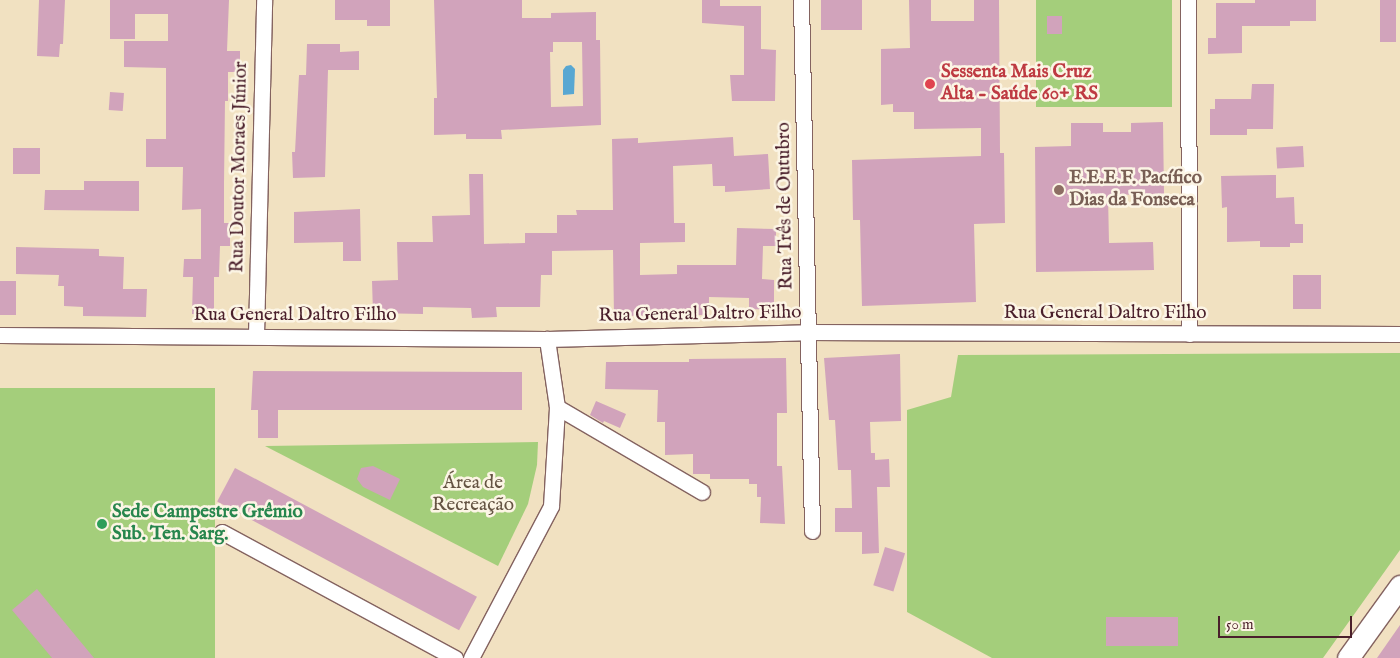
<!DOCTYPE html>
<meta charset="utf-8">
<style>
body{margin:0}
#map{position:relative;width:1400px;height:658px;overflow:hidden;background:#f1e1c1;font-family:"IM FELL English",serif}
div>[style]{position:absolute}
.green>*{inset:0;background:#a4ce7b;transform-origin:0 0}
.water>*{inset:0;background:#58a7d2}
.building>*{inset:0;background:#d1a3bb;transform-origin:0 0}
.roads{filter:drop-shadow(1px 0 #846360) drop-shadow(-1px 0 #846360) drop-shadow(0 1px #846360) drop-shadow(0 -1px #846360)}
.street>*{height:15px;margin:-7.5px;padding:0 7.5px;transform-origin:7.5px;border-radius:7.5px;background:#fff}
.secondary>*{height:21px;margin:-10.5px;padding:0 10.5px;transform-origin:10.5px;border-radius:10.5px;background:#fff}
.dots>*{width:14px;height:14px;translate:-50% -50%;box-sizing:border-box;border:2px solid #fcf5e5;border-radius:50%}
span{translate:-50% -50%;white-space:nowrap;text-align:center;line-height:1.15;-webkit-text-stroke:5px #fcf5e5;paint-order:stroke}
.health-label{font-size:19px;color:#be3a42;font-weight:700}
.left{translate:0 -50%;text-align:left}
.street-label{font-size:19px;color:#4a1f2b}
.education-label{font-size:19px;color:#785e54;font-weight:700}
.park-label{font-size:19px;color:#655443}
.leisure-label{font-size:19px;color:#27864d;font-weight:700}
.scale{position:absolute;left:1218px;top:616px;width:134px;height:22px;box-sizing:border-box;border:2px solid #4a1f2b;border-top:0;padding-left:6px;font-size:15px;line-height:18px;white-space:nowrap;color:#4a1f2b;-webkit-text-stroke:4px #fcf5e5;paint-order:stroke}
</style>
<div id="map">
<div class="green">
<div style="left:1036px;top:0;width:136px;height:107px"></div>
<div style="clip-path:polygon(1400px 353px,1400px 550px,1323px 658px,992px 658px,907px 612px,907px 410px,951px 397px,958px 355px)"></div>
<div style="left:0;top:388px;width:215px;height:270px"></div>
<div style="clip-path:polygon(538px 442px,537px 465px,528px 504px,498px 566px,265px 446px)"></div>
</div>
<div class="water">
<div style="clip-path:polygon(571px 65px,575px 69px,574px 94px,563px 95px,563px 70px,566px 66px)"></div>
</div>
<div class="building">
<div style="clip-path:polygon(39px 0,65px 0,63px 44px,60px 44px,59px 57px,37px 56px)"></div>
<div style="clip-path:polygon(110px 0,229px 0,227px 51px,240px 51px,240px 72px,228px 72px,228px 101px,225px 101px,224px 184px,224px 223px,230px 223px,230px 246px,220px 246px,219px 277px,214px 277px,214px 314px,192px 314px,193px 277px,183px 277px,184px 259px,201px 259px,201px 209px,182px 210px,183px 167px,146px 167px,146px 139px,166px 139px,166px 68px,124px 67px,124px 41px,168px 41px,168px 14px,135px 14px,135px 39px,110px 39px)"></div>
<div style="clip-path:polygon(335px 0,390px 0,390px 26px,367px 26px,367px 20px,335px 20px)"></div>
<div style="clip-path:polygon(evenodd,434px 0,522px 0,522px 18px,551px 18px,551px 13px,596px 12px,596px 40px,600px 40px,601px 125px,501px 130px,502px 139px,466px 139px,466px 134px,434px 135px,434px 98px,437px 98px,434px 0,553px 42px,582px 42px,583px 106px,551px 107px,550px 52px,553px 52px,553px 42px)"></div>
<div style="clip-path:polygon(702px 0,720px 0,720px 6px,761px 6px,761px 49px,776px 50px,775px 101px,732px 101px,730px 75px,744px 75px,744px 26px,702px 23px)"></div>
<div style="left:821px;top:0;width:41px;height:30px"></div>
<div style="clip-path:polygon(909px 0,931px 0,931px 21px,974px 21px,974px 0,999px 0,1000px 153px,1004px 153px,1005px 223px,974px 224px,976px 302px,862px 306px,860px 220px,853px 220px,852px 160px,981px 156px,981px 128px,914px 129px,914px 112px,893px 112px,893px 104px,881px 105px,881px 49px,910px 48px)"></div>
<div style="clip-path:polygon(1255px 0,1316px 0,1316px 21px,1290px 21px,1290px 26px,1242px 26px,1242px 53px,1208px 54px,1208px 38px,1216px 38px,1216px 3px,1255px 3px)"></div>
<div style="left:1380px;top:0;width:16px;height:42px"></div>
<div style="left:1047px;top:16px;width:15px;height:18px"></div>
<div style="clip-path:polygon(307px 44px,340px 44px,340px 52px,359px 51px,359px 70px,328px 70px,325px 177px,293px 178px,292px 152px,295px 152px,299px 75px,306px 75px)"></div>
<div style="clip-path:polygon(1252px 84px,1274px 84px,1273px 129px,1247px 129px,1247px 135px,1210px 135px,1210px 109px,1215px 109px,1215px 99px,1251px 99px)"></div>
<div style="left:110px;top:92px;width:14px;height:18px;rotate:4deg"></div>
<div style="clip-path:polygon(1163px 122px,1164px 194px,1108px 195px,1109px 243px,1153px 242px,1154px 270px,1036px 272px,1035px 147px,1071px 146px,1071px 123px,1103px 123px,1103px 132px,1131px 132px,1131px 123px)"></div>
<div style="clip-path:polygon(733px 137px,734px 156px,768px 154px,770px 189px,725px 192px,725px 186px,713px 186px,712px 164px,673px 166px,674px 223px,685px 223px,685px 242px,640px 243px,640px 275px,677px 274px,677px 265px,736px 265px,737px 228px,776px 229px,776px 246px,763px 246px,762px 279px,774px 280px,774px 310px,749px 309px,749px 298px,709px 297px,709px 315px,614px 316px,613px 250px,552px 251px,552px 275px,541px 275px,540px 307px,496px 307px,497px 317px,472px 318px,471px 308px,423px 307px,423px 314px,373px 313px,372px 281px,398px 280px,397px 242px,433px 242px,432px 216px,470px 215px,469px 174px,483px 174px,484px 244px,525px 243px,525px 233px,557px 233px,557px 215px,577px 215px,576px 210px,613px 210px,612px 139px,638px 138px,638px 143px)"></div>
<div style="left:1303px;top:146px;width:21px;height:27px;rotate:87deg"></div>
<div style="left:13px;top:148px;width:27px;height:26px"></div>
<div style="clip-path:polygon(1276px 175px,1276px 198px,1294px 197px,1295px 224px,1303px 224px,1303px 243px,1290px 243px,1290px 247px,1260px 247px,1260px 241px,1227px 242px,1227px 207px,1222px 208px,1221px 176px)"></div>
<div style="clip-path:polygon(84px 181px,139px 181px,139px 211px,44px 210px,45px 190px,84px 190px)"></div>
<div style="clip-path:polygon(360px 209px,361px 261px,343px 261px,343px 242px,294px 243px,294px 212px)"></div>
<div style="clip-path:polygon(16px 247px,99px 249px,99px 256px,124px 257px,123px 289px,147px 289px,146px 317px,83px 316px,83px 307px,64px 306px,64px 286px,58px 286px,59px 275px,16px 274px)"></div>
<div style="left:1321px;top:275px;width:34px;height:28px;rotate:90deg"></div>
<div style="left:0;top:281px;width:16px;height:34px"></div>
<div style="clip-path:polygon(900px 354px,901px 421px,870px 422px,871px 453px,875px 453px,875px 460px,889px 459px,890px 487px,877px 487px,879px 553px,862px 554px,862px 532px,835px 532px,835px 508px,852px 508px,851px 470px,838px 470px,835px 420px,829px 420px,824px 358px)"></div>
<div style="clip-path:polygon(786px 358px,787px 413px,777px 413px,777px 466px,782px 466px,785px 524px,760px 523px,761px 497px,757px 497px,757px 484px,749px 484px,749px 479px,710px 479px,710px 474px,693px 474px,693px 454px,665px 455px,665px 422px,657px 422px,658px 390px,605px 389px,606px 362px,689px 362px,689px 359px)"></div>
<div style="clip-path:polygon(253px 371px,522px 372px,522px 410px,278px 410px,278px 438px,258px 438px,258px 410px,251px 410px)"></div>
<div style="clip-path:polygon(596px 401px,626px 414px,620px 428px,604px 421px,603px 423px,590px 415px)"></div>
<div style="clip-path:polygon(373px 466px,400px 479px,390px 500px,363px 487px,357px 479px,361px 468px)"></div>
<div style="left:235px;top:468px;width:274px;height:38px;rotate:28deg"></div>
<div style="left:885px;top:547px;width:21px;height:40px;rotate:17deg"></div>
<div style="clip-path:polygon(37px 589px,94px 658px,52px 658px,12px 610px)"></div>
<div style="left:1106px;top:617px;width:72px;height:29px"></div>
<div style="clip-path:polygon(1400px 625px,1400px 658px,1377px 658px)"></div>
</div>
<div class="roads">
<div class="street">
<div style="left:801px;top:0;width:531px;rotate:88.81deg"></div>
<div style="left:1188px;top:0;width:334px;rotate:89.8deg"></div>
<div style="left:0;top:335px;width:547px;rotate:0.42deg"></div>
<div style="left:547px;top:339px;width:261px;rotate:-1.5deg"></div>
<div style="left:808px;top:332px;width:592px;rotate:0.19deg"></div>
<div style="left:256px;top:335px;width:335px;rotate:-88.6deg"></div>
<div style="left:557px;top:407px;width:168px;rotate:30.4deg"></div>
<div style="left:222px;top:532px;width:265px;rotate:28.4deg"></div>
<div style="left:471px;top:658px;width:172px;rotate:-62.2deg"></div>
<div style="left:551px;top:506px;width:99px;rotate:-86.5deg"></div>
<div style="left:557px;top:407px;width:69px;rotate:-98.4deg"></div>
</div>
<div class="secondary">
<div style="left:1348px;top:658px;width:89px;rotate:-54.2deg"></div>
</div>
</div>
<div class="dots">
<div style="left:930px;top:84px;background:#e0444e"></div>
<div style="left:1059px;top:190px;background:#8d6e63"></div>
<div style="left:102px;top:524px;background:#2e9e5b"></div>
</div>
<div class="health-label">
<span class="left" style="left:941px;top:84px">Sessenta Mais Cruz<br>Alta - Saúde 60+ RS</span>
</div>
<div class="street-label">
<span style="left:240px;top:167px;rotate:-89deg">Rua Doutor Moraes Júnior</span>
<span style="left:786px;top:206px;rotate:-91deg">Rua Três de Outubro</span>
<span style="left:1105px;top:314px">Rua General Daltro Filho</span>
<span style="left:700px;top:315px;rotate:-1deg">Rua General Daltro Filho</span>
<span style="left:295px;top:316px">Rua General Daltro Filho</span>
</div>
<div class="education-label">
<span class="left" style="left:1069px;top:190px">E.E.E.F. Pacífico<br>Dias da Fonseca</span>
</div>
<div class="park-label">
<span style="left:473px;top:495px">Área de<br>Recreação</span>
</div>
<div class="leisure-label">
<span class="left" style="left:112px;top:524px">Sede Campestre Grêmio<br>Sub. Ten. Sarg.</span>
</div>
<div class="scale">50 m</div>
</div>
